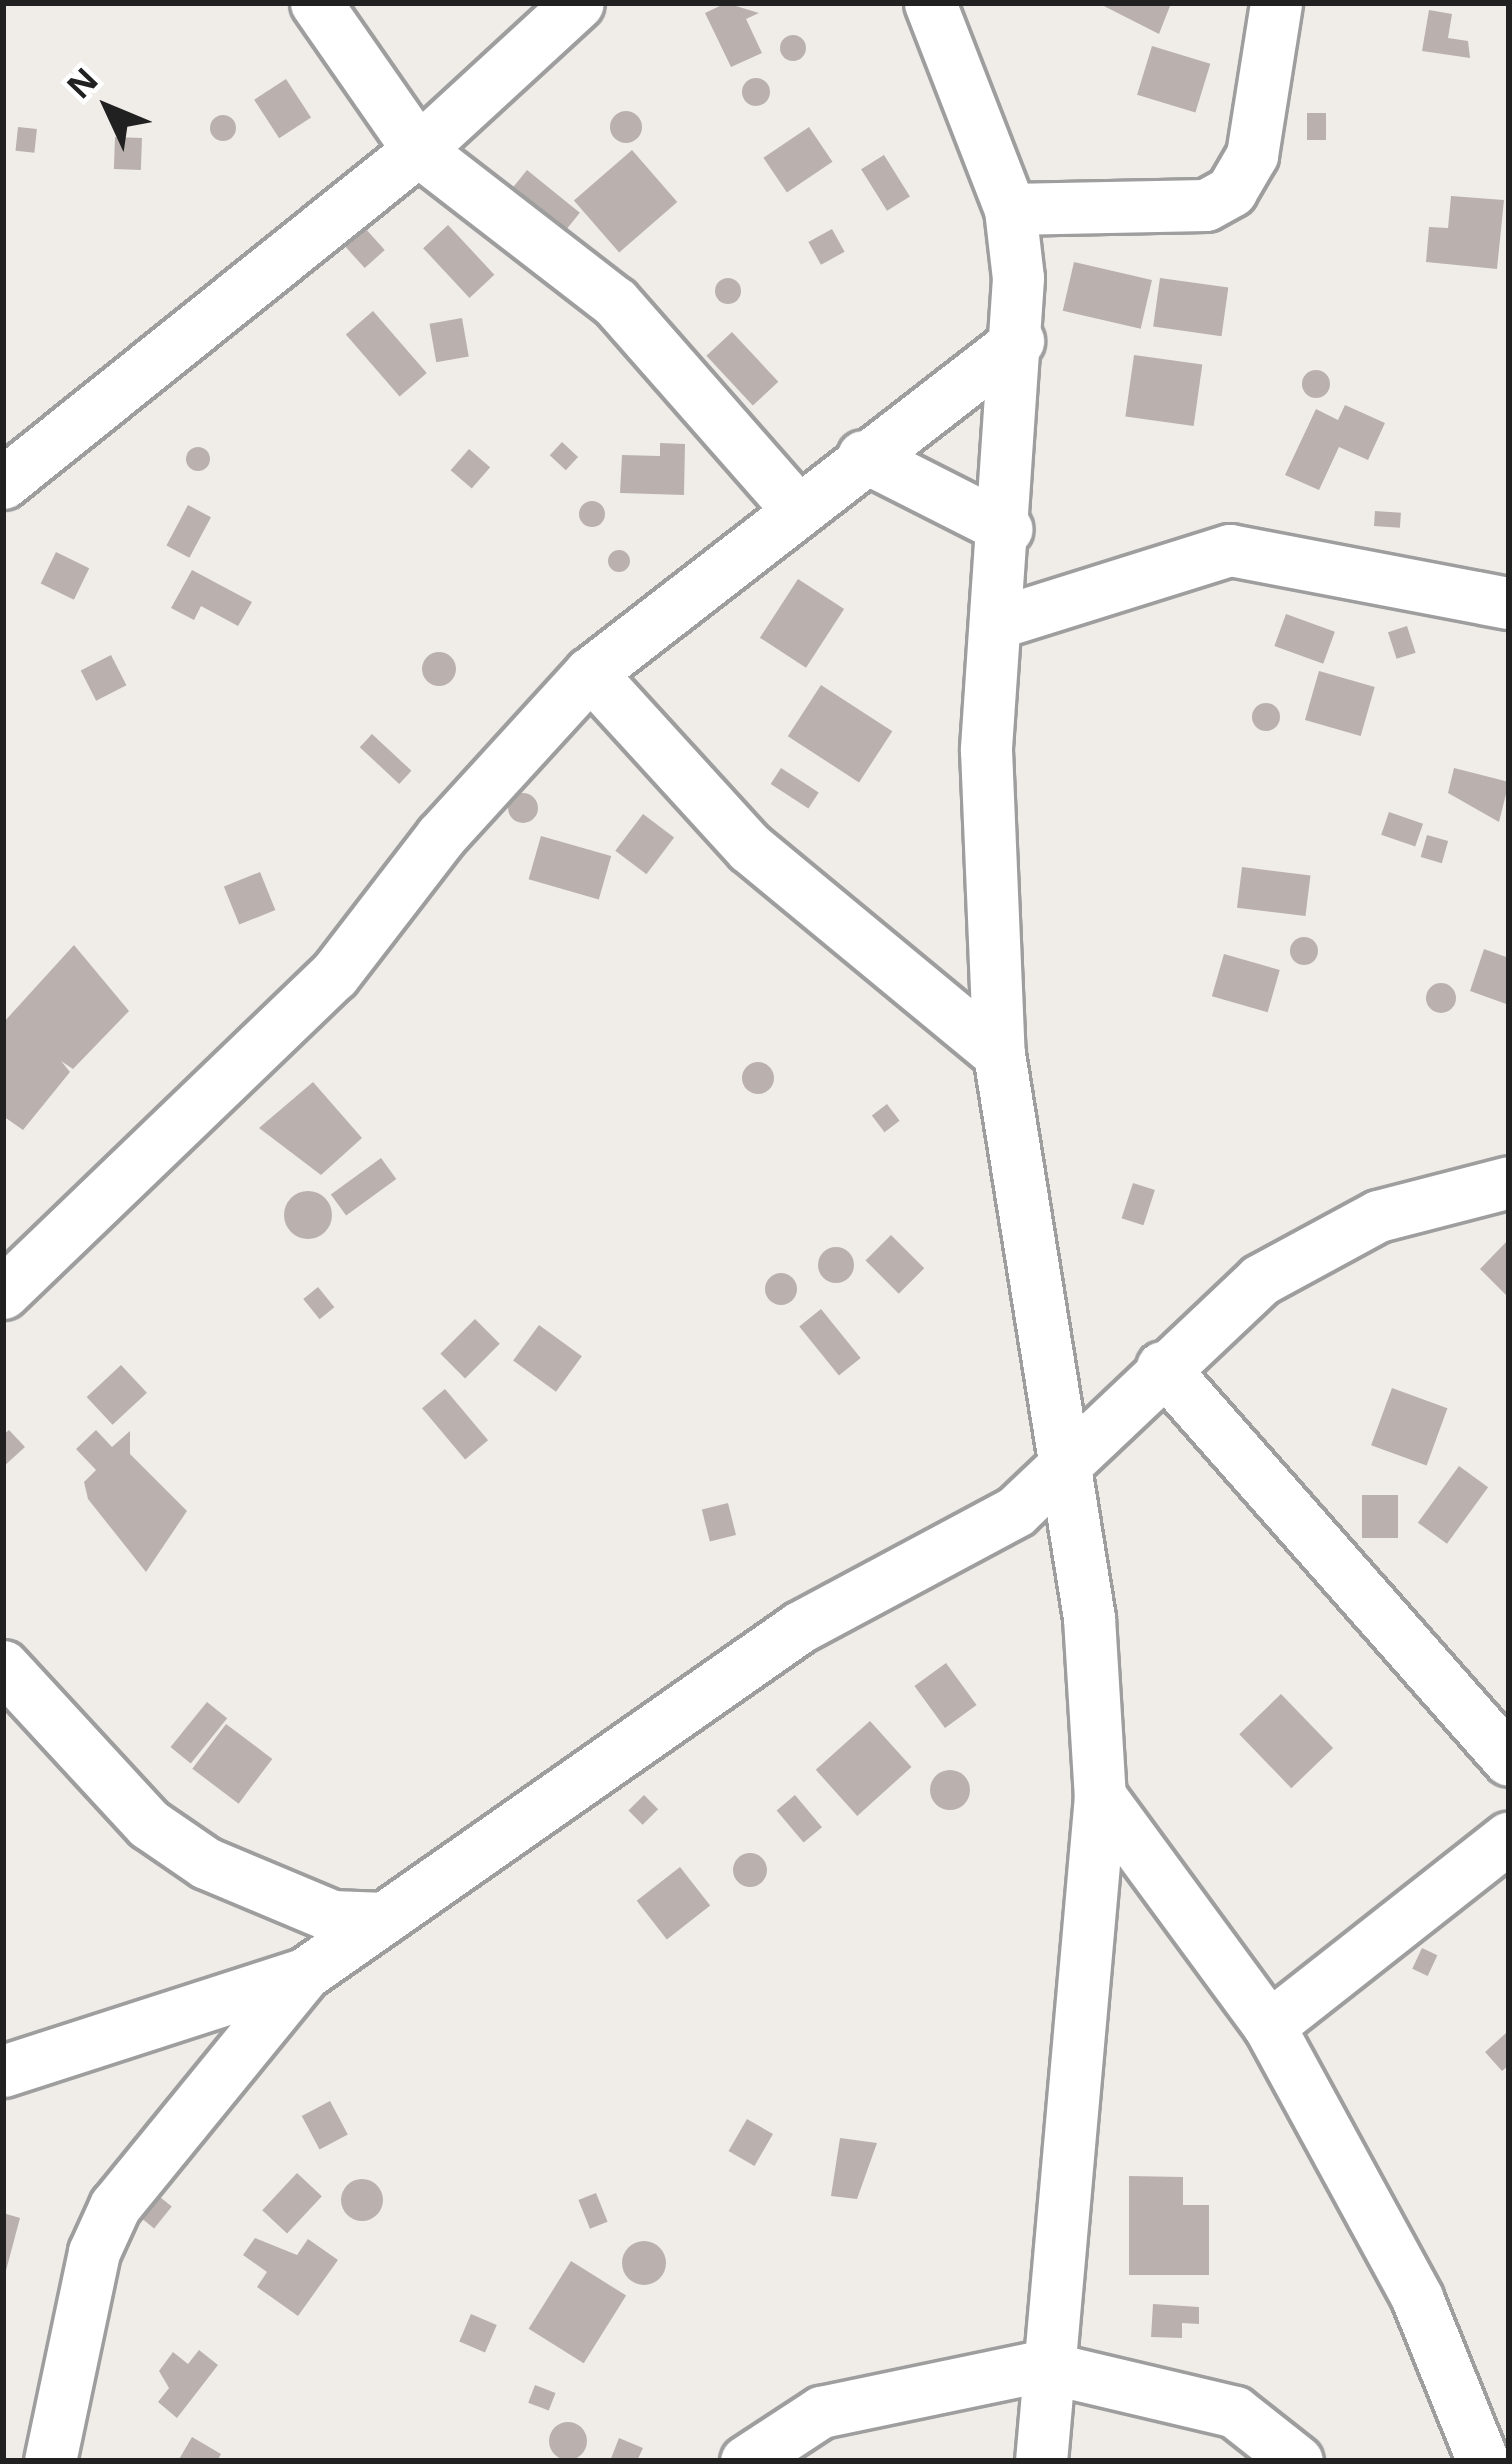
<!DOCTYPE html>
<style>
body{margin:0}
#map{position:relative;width:1512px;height:2464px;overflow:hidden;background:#f0ede9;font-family:"Noto Sans",sans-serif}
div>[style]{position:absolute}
.building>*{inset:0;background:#bab1af;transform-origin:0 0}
.round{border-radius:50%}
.roads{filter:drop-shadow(3px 0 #9e9e9e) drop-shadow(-3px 0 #9e9e9e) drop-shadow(0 3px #9e9e9e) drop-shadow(0 -3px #9e9e9e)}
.minor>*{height:51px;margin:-25.5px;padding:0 25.5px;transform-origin:25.5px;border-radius:25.5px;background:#fff}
span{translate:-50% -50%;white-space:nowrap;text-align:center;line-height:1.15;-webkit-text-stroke:10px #fff;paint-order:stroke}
.frame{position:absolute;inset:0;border:6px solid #212121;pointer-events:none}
.north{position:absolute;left:48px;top:48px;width:120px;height:120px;-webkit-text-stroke:9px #fff;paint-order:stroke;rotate:314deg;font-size:33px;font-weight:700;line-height:48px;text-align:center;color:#212121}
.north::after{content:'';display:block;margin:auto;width:42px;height:54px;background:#212121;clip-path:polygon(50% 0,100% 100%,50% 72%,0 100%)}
</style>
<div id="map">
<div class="building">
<div style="clip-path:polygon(726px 3px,759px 13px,746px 19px,762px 53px,731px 67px,705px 13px)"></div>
<div style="clip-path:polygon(1098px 3px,1163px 3px,1170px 6px,1159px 34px)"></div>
<div style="clip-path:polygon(1429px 10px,1452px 14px,1448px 38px,1468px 41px,1470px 58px,1422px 51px)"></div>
<div class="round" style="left:780px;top:35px;width:26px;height:26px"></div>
<div style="left:1152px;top:46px;width:61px;height:51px;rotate:17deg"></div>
<div class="round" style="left:742px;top:78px;width:28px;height:28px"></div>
<div style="left:286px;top:79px;width:46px;height:38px;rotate:57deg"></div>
<div class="round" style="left:610px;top:111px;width:32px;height:32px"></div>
<div style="left:1307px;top:113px;width:19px;height:27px"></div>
<div class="round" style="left:210px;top:115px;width:26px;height:26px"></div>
<div style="left:18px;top:127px;width:19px;height:24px;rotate:6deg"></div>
<div style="left:809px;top:127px;width:42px;height:55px;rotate:56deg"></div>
<div style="left:115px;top:137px;width:27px;height:32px;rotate:2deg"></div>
<div style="left:632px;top:150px;width:69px;height:77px;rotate:49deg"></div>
<div style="left:884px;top:155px;width:49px;height:27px;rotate:58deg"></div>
<div style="left:527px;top:170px;width:68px;height:35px;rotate:39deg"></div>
<div style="clip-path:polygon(1451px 196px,1504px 200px,1497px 269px,1426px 262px,1429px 227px,1448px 228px)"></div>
<div style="left:448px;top:225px;width:68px;height:34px;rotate:47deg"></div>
<div style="left:364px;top:227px;width:31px;height:27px;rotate:48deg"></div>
<div style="left:832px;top:229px;width:26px;height:27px;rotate:61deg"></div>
<div style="left:1074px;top:262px;width:80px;height:50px;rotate:13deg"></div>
<div style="left:1160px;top:278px;width:69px;height:49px;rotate:8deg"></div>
<div class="round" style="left:715px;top:278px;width:26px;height:26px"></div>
<div style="left:373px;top:311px;width:82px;height:36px;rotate:49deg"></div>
<div style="left:462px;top:318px;width:39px;height:33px;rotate:80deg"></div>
<div style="left:732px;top:332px;width:68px;height:35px;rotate:47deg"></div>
<div style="left:1134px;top:355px;width:69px;height:62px;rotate:8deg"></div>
<div class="round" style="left:1302px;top:370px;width:28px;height:28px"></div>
<div style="clip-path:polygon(1345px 405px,1385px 423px,1368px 460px,1339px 447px,1319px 490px,1285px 475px,1316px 409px,1338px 420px)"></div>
<div style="left:562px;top:442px;width:22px;height:18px;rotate:43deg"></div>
<div style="clip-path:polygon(660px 443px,685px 444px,684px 495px,620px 493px,622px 455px,660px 456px)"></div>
<div class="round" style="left:186px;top:447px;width:24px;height:24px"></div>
<div style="left:469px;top:449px;width:28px;height:28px;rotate:41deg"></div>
<div class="round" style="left:579px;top:501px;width:26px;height:26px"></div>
<div style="left:188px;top:505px;width:26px;height:46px;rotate:28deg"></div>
<div style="left:1375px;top:511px;width:26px;height:15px;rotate:4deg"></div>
<div class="round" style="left:608px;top:550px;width:22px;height:22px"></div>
<div style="left:56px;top:552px;width:37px;height:35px;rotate:26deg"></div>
<div style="clip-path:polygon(192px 570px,252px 602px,238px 626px,201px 606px,194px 620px,171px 608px)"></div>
<div style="left:798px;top:579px;width:55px;height:70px;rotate:33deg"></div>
<div style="left:1286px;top:614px;width:52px;height:34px;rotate:20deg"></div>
<div style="left:1407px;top:626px;width:28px;height:20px;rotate:72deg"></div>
<div class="round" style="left:422px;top:652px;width:34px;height:34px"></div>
<div style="left:111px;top:655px;width:34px;height:34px;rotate:63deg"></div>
<div style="left:1319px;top:671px;width:58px;height:51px;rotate:16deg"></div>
<div style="left:821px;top:685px;width:85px;height:61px;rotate:33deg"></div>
<div class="round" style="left:1252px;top:703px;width:28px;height:28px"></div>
<div style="left:372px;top:734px;width:54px;height:18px;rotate:43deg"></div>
<div style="left:781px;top:768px;width:45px;height:19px;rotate:33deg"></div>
<div style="clip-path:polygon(1454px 768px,1509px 782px,1499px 822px,1448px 793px)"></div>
<div class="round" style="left:508px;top:793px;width:30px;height:30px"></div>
<div style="left:1389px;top:812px;width:36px;height:24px;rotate:19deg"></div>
<div style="left:643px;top:814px;width:39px;height:46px;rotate:37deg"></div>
<div style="left:1427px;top:835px;width:22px;height:23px;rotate:16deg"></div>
<div style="left:541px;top:836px;width:73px;height:45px;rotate:16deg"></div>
<div style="left:1242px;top:867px;width:69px;height:41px;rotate:7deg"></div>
<div style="left:260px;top:872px;width:41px;height:39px;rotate:68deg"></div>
<div class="round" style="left:1290px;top:937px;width:28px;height:28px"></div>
<div style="clip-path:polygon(74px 945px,129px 1011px,73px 1069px,61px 1061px,70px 1072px,23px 1130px,3px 1116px,3px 1023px)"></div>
<div style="clip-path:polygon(1484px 949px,1509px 958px,1509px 1005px,1470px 991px)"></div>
<div style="left:1224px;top:954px;width:58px;height:44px;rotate:16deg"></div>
<div class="round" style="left:1426px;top:983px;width:30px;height:30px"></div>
<div class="round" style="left:742px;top:1062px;width:32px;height:32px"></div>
<div style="clip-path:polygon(313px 1082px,362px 1138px,321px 1175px,259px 1128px)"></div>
<div style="left:887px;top:1104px;width:21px;height:19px;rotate:53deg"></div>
<div style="left:381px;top:1158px;width:26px;height:62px;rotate:54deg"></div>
<div style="left:1133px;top:1183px;width:23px;height:37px;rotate:18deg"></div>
<div class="round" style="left:284px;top:1191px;width:48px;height:48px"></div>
<div style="left:891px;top:1235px;width:47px;height:36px;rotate:45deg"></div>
<div style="clip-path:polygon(1509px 1239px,1509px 1298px,1480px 1269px)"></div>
<div class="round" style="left:818px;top:1247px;width:36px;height:36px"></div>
<div class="round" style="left:765px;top:1273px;width:32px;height:32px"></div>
<div style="left:318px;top:1287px;width:26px;height:19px;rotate:51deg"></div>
<div style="left:821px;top:1309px;width:63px;height:28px;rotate:51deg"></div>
<div style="left:475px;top:1319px;width:35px;height:49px;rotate:45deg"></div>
<div style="left:539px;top:1325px;width:53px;height:44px;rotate:36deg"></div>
<div style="left:121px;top:1365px;width:38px;height:47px;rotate:47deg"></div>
<div style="left:1392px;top:1388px;width:59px;height:61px;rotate:20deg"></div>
<div style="left:445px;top:1389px;width:67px;height:30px;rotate:50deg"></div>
<div style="clip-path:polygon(9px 1430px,25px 1447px,3px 1467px,3px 1435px)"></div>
<div style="clip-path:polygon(96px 1430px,112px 1447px,130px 1431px,130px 1454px,187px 1511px,146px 1572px,88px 1499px,84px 1482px,96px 1470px,76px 1449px)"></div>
<div style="left:1459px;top:1466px;width:36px;height:70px;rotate:36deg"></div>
<div style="left:1362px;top:1495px;width:36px;height:43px"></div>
<div style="left:728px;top:1503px;width:33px;height:27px;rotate:76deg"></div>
<div style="left:946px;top:1663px;width:52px;height:39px;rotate:54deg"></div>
<div style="left:1281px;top:1694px;width:75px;height:58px;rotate:46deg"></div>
<div style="left:207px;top:1702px;width:26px;height:58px;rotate:39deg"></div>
<div style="left:870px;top:1721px;width:62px;height:73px;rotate:48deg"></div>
<div style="left:226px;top:1724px;width:58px;height:56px;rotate:37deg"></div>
<div class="round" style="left:930px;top:1770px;width:40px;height:40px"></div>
<div style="left:644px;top:1795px;width:20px;height:22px;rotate:45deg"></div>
<div style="left:795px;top:1795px;width:42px;height:24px;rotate:50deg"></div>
<div class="round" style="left:733px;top:1853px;width:34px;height:34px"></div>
<div style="left:680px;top:1867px;width:49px;height:55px;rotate:52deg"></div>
<div style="left:1422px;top:1948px;width:17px;height:23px;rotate:25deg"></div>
<div style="clip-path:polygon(1506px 2033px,1509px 2065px,1502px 2071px,1485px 2052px)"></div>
<div style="left:330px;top:2101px;width:38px;height:32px;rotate:62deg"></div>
<div style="left:747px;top:2119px;width:30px;height:37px;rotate:30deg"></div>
<div style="clip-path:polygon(840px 2138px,877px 2143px,857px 2199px,831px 2196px)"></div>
<div style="left:297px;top:2173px;width:34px;height:51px;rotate:43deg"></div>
<div style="clip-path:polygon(1129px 2176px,1183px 2177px,1183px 2205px,1209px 2205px,1209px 2275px,1129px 2275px)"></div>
<div class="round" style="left:341px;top:2179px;width:42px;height:42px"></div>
<div style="left:150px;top:2189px;width:28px;height:28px;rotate:39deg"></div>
<div style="left:596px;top:2193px;width:31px;height:19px;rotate:68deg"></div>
<div style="clip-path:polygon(3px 2213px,20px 2218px,4px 2278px,3px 2278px)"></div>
<div style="clip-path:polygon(255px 2238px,297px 2255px,308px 2239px,338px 2260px,298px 2316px,257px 2287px,267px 2272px,243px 2255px)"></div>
<div class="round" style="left:622px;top:2241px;width:44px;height:44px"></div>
<div style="left:571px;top:2261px;width:65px;height:80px;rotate:32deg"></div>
<div style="clip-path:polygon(1153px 2304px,1199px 2307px,1199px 2324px,1182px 2323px,1182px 2338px,1151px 2337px)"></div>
<div style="left:471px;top:2314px;width:28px;height:30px;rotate:23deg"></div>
<div style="clip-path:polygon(199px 2350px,218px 2365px,177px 2418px,158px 2402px,169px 2388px,159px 2371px,173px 2352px,188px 2364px)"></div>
<div style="left:535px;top:2385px;width:22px;height:19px;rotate:21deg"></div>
<div class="round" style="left:549px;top:2422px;width:38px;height:38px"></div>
<div style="clip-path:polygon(192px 2437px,221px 2454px,217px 2461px,178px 2461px)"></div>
<div style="clip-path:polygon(619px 2438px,643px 2448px,637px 2461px,610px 2461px)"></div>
</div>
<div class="roads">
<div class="minor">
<div style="left:316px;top:3px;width:179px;rotate:55.2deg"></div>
<div style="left:418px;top:150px;width:249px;rotate:37.7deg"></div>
<div style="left:615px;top:302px;width:271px;rotate:48.7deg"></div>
<div style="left:930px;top:3px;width:221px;rotate:68.8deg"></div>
<div style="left:1010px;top:209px;width:69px;rotate:83.4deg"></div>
<div style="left:1018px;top:278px;width:473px;rotate:93.9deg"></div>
<div style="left:986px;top:750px;width:304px;rotate:87.6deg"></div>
<div style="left:999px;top:1054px;width:571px;rotate:80.93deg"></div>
<div style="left:1089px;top:1618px;width:178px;rotate:86.5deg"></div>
<div style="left:1100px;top:1796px;width:668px;rotate:95.07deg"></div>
<div style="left:1010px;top:209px;width:196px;rotate:-1.2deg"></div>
<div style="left:1206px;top:205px;width:29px;rotate:-29deg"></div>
<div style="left:1231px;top:191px;width:42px;rotate:-59.7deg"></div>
<div style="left:1252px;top:155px;width:154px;rotate:-81deg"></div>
<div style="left:863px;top:456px;width:161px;rotate:26.9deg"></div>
<div style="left:3px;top:483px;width:532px;rotate:-38.74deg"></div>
<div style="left:418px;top:150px;width:217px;rotate:-42.6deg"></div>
<div style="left:1000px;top:622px;width:241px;rotate:-17.4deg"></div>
<div style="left:1230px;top:550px;width:284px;rotate:10.8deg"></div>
<div style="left:590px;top:673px;width:237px;rotate:47.6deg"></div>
<div style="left:750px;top:848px;width:323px;rotate:39.6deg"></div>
<div style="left:3px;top:1293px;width:459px;rotate:-43.9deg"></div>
<div style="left:334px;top:975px;width:175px;rotate:-52.4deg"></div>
<div style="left:441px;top:836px;width:221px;rotate:-47.6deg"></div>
<div style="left:590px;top:673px;width:542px;rotate:-37.8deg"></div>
<div style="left:1162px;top:1367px;width:524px;rotate:48.56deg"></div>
<div style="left:3px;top:1666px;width:215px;rotate:47.3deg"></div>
<div style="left:149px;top:1824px;width:69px;rotate:34.4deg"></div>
<div style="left:206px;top:1863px;width:137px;rotate:22.8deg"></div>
<div style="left:332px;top:1916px;width:52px;rotate:2.2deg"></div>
<div style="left:1100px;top:1796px;width:285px;rotate:53.7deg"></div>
<div style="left:1269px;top:2026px;width:310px;rotate:61.4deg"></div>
<div style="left:1417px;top:2298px;width:176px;rotate:68deg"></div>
<div style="left:1269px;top:2026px;width:305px;rotate:-38.2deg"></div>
<div style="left:3px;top:2071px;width:316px;rotate:-17.9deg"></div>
<div style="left:304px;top:1974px;width:605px;rotate:-34.98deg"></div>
<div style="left:800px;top:1627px;width:245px;rotate:-28.2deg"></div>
<div style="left:1016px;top:1511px;width:336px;rotate:-43.4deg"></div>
<div style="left:1260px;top:1280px;width:134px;rotate:-28.5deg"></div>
<div style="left:1378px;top:1216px;width:135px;rotate:-14.5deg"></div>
<div style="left:50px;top:2461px;width:214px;rotate:-78.1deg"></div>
<div style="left:94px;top:2252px;width:51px;rotate:-65.5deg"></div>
<div style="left:115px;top:2206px;width:299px;rotate:-50.8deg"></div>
<div style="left:746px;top:2461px;width:90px;rotate:-33.2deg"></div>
<div style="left:821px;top:2412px;width:225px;rotate:-11.8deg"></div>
<div style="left:1041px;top:2366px;width:199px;rotate:13.3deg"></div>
<div style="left:1235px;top:2412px;width:79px;rotate:38.3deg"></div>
</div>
</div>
<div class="frame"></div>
<div class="north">N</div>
</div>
